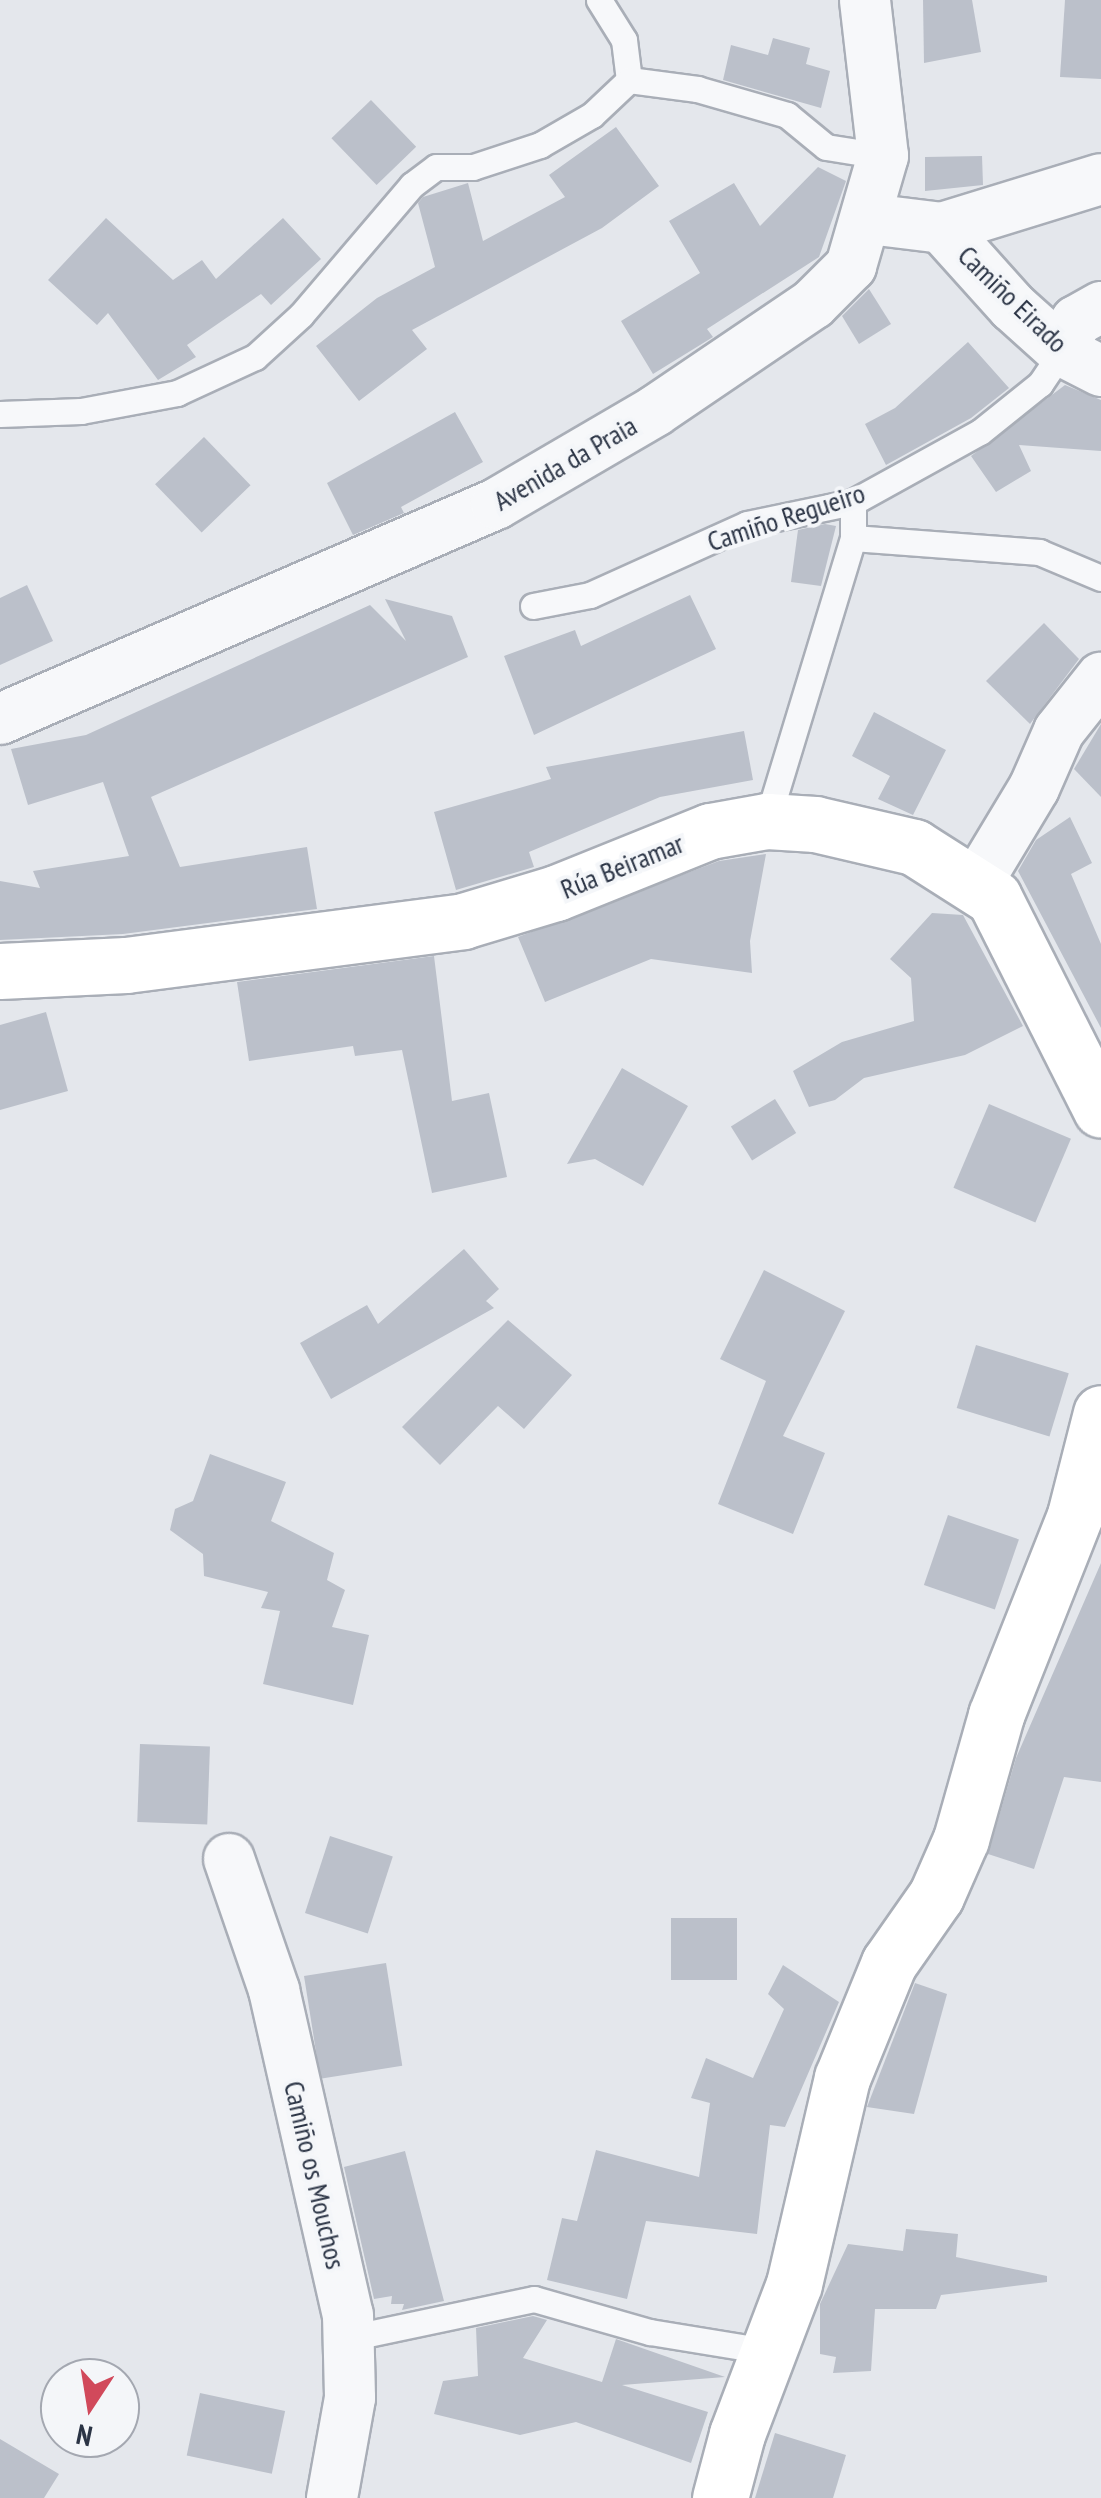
<!DOCTYPE html>
<meta charset="utf-8">
<style>
body{margin:0}
#map{position:relative;width:1101px;height:2498px;overflow:hidden;background:#e4e7ec;font-family:"PT Sans Narrow",sans-serif}
div>[style]{position:absolute}
.building>*{inset:0;background:#bbc0ca;transform-origin:0 0}
.roads{filter:drop-shadow(2px 0 #a9aeb7) drop-shadow(-2px 0 #a9aeb7) drop-shadow(0 2px #a9aeb7) drop-shadow(0 -2px #a9aeb7)}
.lane>*{height:25px;margin:-12.5px;padding:0 12.5px;transform-origin:12.5px;border-radius:12.5px;background:#f7f8fa}
.street>*{height:50px;margin:-25px;padding:0 25px;transform-origin:25px;border-radius:25px;background:#f7f8fa}
.secondary>*{height:55px;margin:-27.5px;padding:0 27.5px;transform-origin:27.5px;border-radius:27.5px;background:#fff}
span{translate:-50% -50%;white-space:nowrap;text-align:center;line-height:1.15;-webkit-text-stroke:8px #f4f6f9;paint-order:stroke}
.street-label{font-size:28px;color:#2b3445}
.north{position:absolute;left:40px;top:2358px;width:100px;height:100px;box-sizing:border-box;background:#f4f6f9;border:2px solid #a4a8b1;border-radius:50%;rotate:192deg;font-size:28px;font-weight:700;line-height:40px;text-align:center;color:#2b3445}
.north::after{content:'';display:block;margin:auto;width:35px;height:45px;background:#d1495b;clip-path:polygon(50% 0,100% 100%,50% 72%,0 100%)}
</style>
<div id="map">
<div class="building">
<div style="clip-path:polygon(923px 0,972px 0,981px 52px,924px 63px)"></div>
<div style="clip-path:polygon(1065px 0,1101px 0,1101px 79px,1060px 77px)"></div>
<div style="clip-path:polygon(773px 38px,810px 48px,806px 64px,830px 71px,821px 108px,723px 80px,731px 45px,768px 55px)"></div>
<div style="left:371px;top:100px;width:65px;height:55px;rotate:46deg"></div>
<div style="clip-path:polygon(616px 127px,659px 186px,602px 228px,412px 330px,427px 349px,359px 401px,316px 346px,377px 298px,435px 267px,418px 203px,423px 197px,468px 183px,483px 241px,565px 197px,549px 175px)"></div>
<div style="clip-path:polygon(982px 156px,983px 185px,925px 191px,925px 157px)"></div>
<div style="clip-path:polygon(818px 167px,846px 181px,819px 257px,707px 329px,713px 337px,653px 374px,621px 321px,700px 273px,669px 221px,734px 183px,760px 226px)"></div>
<div style="clip-path:polygon(106px 218px,173px 280px,202px 260px,216px 279px,283px 218px,321px 259px,271px 305px,261px 294px,187px 345px,196px 357px,158px 380px,108px 313px,97px 325px,48px 280px)"></div>
<div style="clip-path:polygon(869px 289px,891px 324px,859px 344px,842px 316px)"></div>
<div style="clip-path:polygon(968px 342px,1009px 388px,971px 418px,886px 465px,865px 424px,895px 408px)"></div>
<div style="clip-path:polygon(1065px 385px,1101px 400px,1101px 451px,1019px 445px,1031px 471px,996px 492px,971px 456px)"></div>
<div style="clip-path:polygon(455px 412px,483px 462px,401px 507px,404px 513px,353px 535px,327px 483px)"></div>
<div style="left:204px;top:437px;width:67px;height:68px;rotate:46deg"></div>
<div style="clip-path:polygon(825px 524px,836px 526px,821px 586px,791px 582px,798px 530px)"></div>
<div style="clip-path:polygon(27px 585px,53px 641px,0 665px,0 598px)"></div>
<div style="clip-path:polygon(690px 595px,716px 649px,534px 735px,504px 656px,575px 630px,581px 646px)"></div>
<div style="clip-path:polygon(385px 599px,452px 616px,468px 657px,151px 797px,180px 867px,307px 847px,317px 909px,123px 934px,0 940px,0 881px,40px 888px,33px 871px,129px 856px,103px 782px,28px 805px,11px 749px,86px 735px,370px 605px,406px 641px)"></div>
<div style="clip-path:polygon(1044px 623px,1079px 659px,1030px 724px,986px 681px)"></div>
<div style="clip-path:polygon(874px 712px,946px 750px,913px 815px,878px 799px,890px 776px,852px 756px)"></div>
<div style="clip-path:polygon(1101px 724px,1101px 797px,1074px 769px)"></div>
<div style="clip-path:polygon(744px 731px,753px 780px,660px 797px,529px 852px,534px 867px,456px 890px,434px 812px,551px 779px,546px 767px)"></div>
<div style="clip-path:polygon(1070px 817px,1092px 863px,1071px 874px,1101px 944px,1101px 1028px,1018px 871px,1036px 840px)"></div>
<div style="clip-path:polygon(766px 854px,750px 941px,752px 973px,651px 959px,545px 1002px,518px 937px,719px 861px)"></div>
<div style="clip-path:polygon(932px 913px,963px 915px,1023px 1026px,965px 1055px,864px 1078px,835px 1100px,809px 1107px,793px 1071px,842px 1042px,914px 1021px,911px 978px,890px 959px)"></div>
<div style="clip-path:polygon(434px 956px,452px 1101px,489px 1093px,507px 1177px,432px 1193px,402px 1050px,355px 1056px,353px 1046px,249px 1061px,237px 982px)"></div>
<div style="clip-path:polygon(46px 1012px,68px 1091px,0 1110px,0 1025px)"></div>
<div style="clip-path:polygon(622px 1068px,688px 1106px,643px 1186px,595px 1159px,567px 1164px)"></div>
<div style="left:775px;top:1099px;width:40px;height:52px;rotate:58deg"></div>
<div style="left:989px;top:1104px;width:89px;height:91px;rotate:23deg"></div>
<div style="clip-path:polygon(464px 1249px,499px 1289px,486px 1301px,494px 1308px,331px 1399px,300px 1343px,367px 1305px,378px 1324px)"></div>
<div style="clip-path:polygon(764px 1270px,845px 1311px,783px 1436px,825px 1453px,793px 1534px,718px 1504px,766px 1381px,720px 1359px)"></div>
<div style="clip-path:polygon(508px 1320px,572px 1375px,524px 1429px,498px 1406px,440px 1465px,402px 1427px)"></div>
<div style="left:976px;top:1345px;width:97px;height:66px;rotate:17deg"></div>
<div style="clip-path:polygon(210px 1454px,286px 1482px,271px 1521px,334px 1553px,327px 1580px,345px 1590px,332px 1627px,369px 1635px,353px 1705px,263px 1684px,280px 1611px,261px 1608px,268px 1592px,204px 1576px,203px 1554px,170px 1530px,175px 1509px,193px 1501px)"></div>
<div style="left:948px;top:1515px;width:75px;height:74px;rotate:19deg"></div>
<div style="clip-path:polygon(1101px 1563px,1101px 1782px,1064px 1777px,1034px 1869px,988px 1854px,1016px 1758px)"></div>
<div style="left:140px;top:1744px;width:70px;height:78px;rotate:2deg"></div>
<div style="left:330px;top:1836px;width:66px;height:81px;rotate:18deg"></div>
<div style="left:671px;top:1918px;width:66px;height:62px"></div>
<div style="left:386px;top:1963px;width:104px;height:83px;rotate:81deg"></div>
<div style="clip-path:polygon(783px 1965px,839px 2002px,785px 2127px,770px 2125px,757px 2234px,646px 2221px,627px 2299px,547px 2280px,562px 2218px,577px 2221px,596px 2150px,699px 2177px,710px 2103px,691px 2098px,706px 2058px,753px 2078px,784px 2009px,768px 1994px)"></div>
<div style="clip-path:polygon(915px 1983px,947px 1994px,914px 2114px,867px 2107px)"></div>
<div style="clip-path:polygon(405px 2151px,444px 2301px,402px 2310px,404px 2304px,391px 2304px,392px 2296px,374px 2299px,344px 2167px)"></div>
<div style="clip-path:polygon(906px 2229px,958px 2234px,956px 2257px,1047px 2276px,1047px 2282px,941px 2295px,936px 2309px,875px 2309px,871px 2371px,833px 2373px,836px 2357px,820px 2354px,820px 2304px,848px 2244px,903px 2251px)"></div>
<div style="clip-path:polygon(533px 2316px,547px 2320px,523px 2358px,602px 2382px,616px 2339px,725px 2377px,622px 2385px,708px 2412px,691px 2463px,576px 2422px,520px 2435px,434px 2414px,443px 2381px,478px 2376px,476px 2328px)"></div>
<div style="left:200px;top:2393px;width:87px;height:64px;rotate:12deg"></div>
<div style="clip-path:polygon(775px 2433px,846px 2455px,833px 2498px,755px 2498px)"></div>
<div style="clip-path:polygon(0 2439px,59px 2474px,44px 2498px,0 2498px)"></div>
</div>
<div class="roads">
<div class="lane">
<div style="left:599px;top:0;width:47px;rotate:58deg"></div>
<div style="left:624px;top:40px;width:40px;rotate:82.9deg"></div>
<div style="left:0;top:414px;width:81px;rotate:-2.1deg"></div>
<div style="left:81px;top:411px;width:98px;rotate:-10.6deg"></div>
<div style="left:177px;top:393px;width:86px;rotate:-24.8deg"></div>
<div style="left:255px;top:357px;width:62px;rotate:-42.4deg"></div>
<div style="left:301px;top:315px;width:171px;rotate:-49.5deg"></div>
<div style="left:412px;top:185px;width:30px;rotate:-37deg"></div>
<div style="left:436px;top:167px;width:37px"></div>
<div style="left:473px;top:167px;width:71px;rotate:-18.2deg"></div>
<div style="left:540px;top:145px;width:60px;rotate:-30deg"></div>
<div style="left:592px;top:115px;width:51px;rotate:-43.4deg"></div>
<div style="left:629px;top:80px;width:69px;rotate:7.5deg"></div>
<div style="left:697px;top:89px;width:94px;rotate:16.1deg"></div>
<div style="left:787px;top:115px;width:50px;rotate:39.4deg"></div>
<div style="left:826px;top:147px;width:58px;rotate:9deg"></div>
<div style="left:853px;top:538px;width:187px;rotate:4.3deg"></div>
<div style="left:1039px;top:552px;width:67px;rotate:22.8deg"></div>
<div style="left:533px;top:606px;width:58px;rotate:-10.9deg"></div>
<div style="left:590px;top:595px;width:172px;rotate:-24.3deg"></div>
<div style="left:747px;top:524px;width:108px;rotate:-11.7deg"></div>
<div style="left:853px;top:502px;width:145px;rotate:-28.9deg"></div>
<div style="left:980px;top:432px;width:77px;rotate:-38.7deg"></div>
<div style="left:1040px;top:384px;width:40px;rotate:-56deg"></div>
<div style="left:767px;top:821px;width:296px;rotate:-73.1deg"></div>
<div style="left:853px;top:538px;width:36px;rotate:-90deg"></div>
<div style="left:349px;top:2338px;width:189px;rotate:-11.9deg"></div>
<div style="left:534px;top:2299px;width:121px;rotate:15.9deg"></div>
<div style="left:650px;top:2332px;width:124px;rotate:9.3deg"></div>
</div>
<div class="street">
<div style="left:869px;top:219px;width:74px;rotate:7deg"></div>
<div style="left:942px;top:228px;width:106px;rotate:48.1deg"></div>
<div style="left:1013px;top:307px;width:66px;rotate:41.9deg"></div>
<div style="left:1062px;top:351px;width:44px;rotate:27.1deg"></div>
<div style="left:942px;top:228px;width:166px;rotate:-17.1deg"></div>
<div style="left:1062px;top:351px;width:33px;rotate:-65deg"></div>
<div style="left:1076px;top:321px;width:29px;rotate:-29deg"></div>
<div style="left:0;top:719px;width:541px;rotate:-23.44deg"></div>
<div style="left:496px;top:504px;width:184px;rotate:-30.3deg"></div>
<div style="left:655px;top:411px;width:191px;rotate:-34.1deg"></div>
<div style="left:813px;top:304px;width:54px;rotate:-45deg"></div>
<div style="left:851px;top:266px;width:115px;rotate:-73.8deg"></div>
<div style="left:883px;top:156px;width:157px;rotate:-96.6deg"></div>
<div style="left:975px;top:886px;width:114px;rotate:-59deg"></div>
<div style="left:1034px;top:788px;width:62px;rotate:-66.3deg"></div>
<div style="left:1059px;top:731px;width:68px;rotate:-51.6deg"></div>
<div style="left:229px;top:1859px;width:139px;rotate:71deg"></div>
<div style="left:274px;top:1990px;width:333px;rotate:77.2deg"></div>
<div style="left:348px;top:2315px;width:83px;rotate:88.6deg"></div>
<div style="left:350px;top:2398px;width:102px;rotate:100.2deg"></div>
</div>
<div class="secondary">
<div style="left:0;top:971px;width:126px;rotate:-2.7deg"></div>
<div style="left:126px;top:965px;width:340px;rotate:-7.4deg"></div>
<div style="left:463px;top:921px;width:97px;rotate:-16.8deg"></div>
<div style="left:556px;top:893px;width:166px;rotate:-21.9deg"></div>
<div style="left:710px;top:831px;width:58px;rotate:-10deg"></div>
<div style="left:767px;top:821px;width:48px;rotate:3.6deg"></div>
<div style="left:815px;top:824px;width:102px;rotate:13.1deg"></div>
<div style="left:914px;top:847px;width:95px;rotate:32.5deg"></div>
<div style="left:994px;top:898px;width:237px;rotate:63.2deg"></div>
<div style="left:720px;top:2498px;width:66px;rotate:-75.1deg"></div>
<div style="left:737px;top:2434px;width:160px;rotate:-69.2deg"></div>
<div style="left:794px;top:2284px;width:212px;rotate:-76.9deg"></div>
<div style="left:842px;top:2078px;width:124px;rotate:-67.8deg"></div>
<div style="left:889px;top:1963px;width:82px;rotate:-55deg"></div>
<div style="left:936px;top:1896px;width:62px;rotate:-66.3deg"></div>
<div style="left:961px;top:1839px;width:129px;rotate:-74.2deg"></div>
<div style="left:996px;top:1715px;width:215px;rotate:-68.4deg"></div>
<div style="left:1075px;top:1515px;width:105px;rotate:-75.7deg"></div>
</div>
</div>
<div class="street-label">
<span style="left:1013px;top:299px;rotate:44deg">Camiño Eirado</span>
<span style="left:565px;top:463px;rotate:-30deg">Avenida da Praia</span>
<span style="left:786px;top:517px;rotate:-18deg">Camiño Regueiro</span>
<span style="left:622px;top:866px;rotate:-22deg">Rúa Beiramar</span>
<span style="left:315px;top:2175px;rotate:77deg">Camiño os Mouchos</span>
</div>
<div class="north">N</div>
</div>
